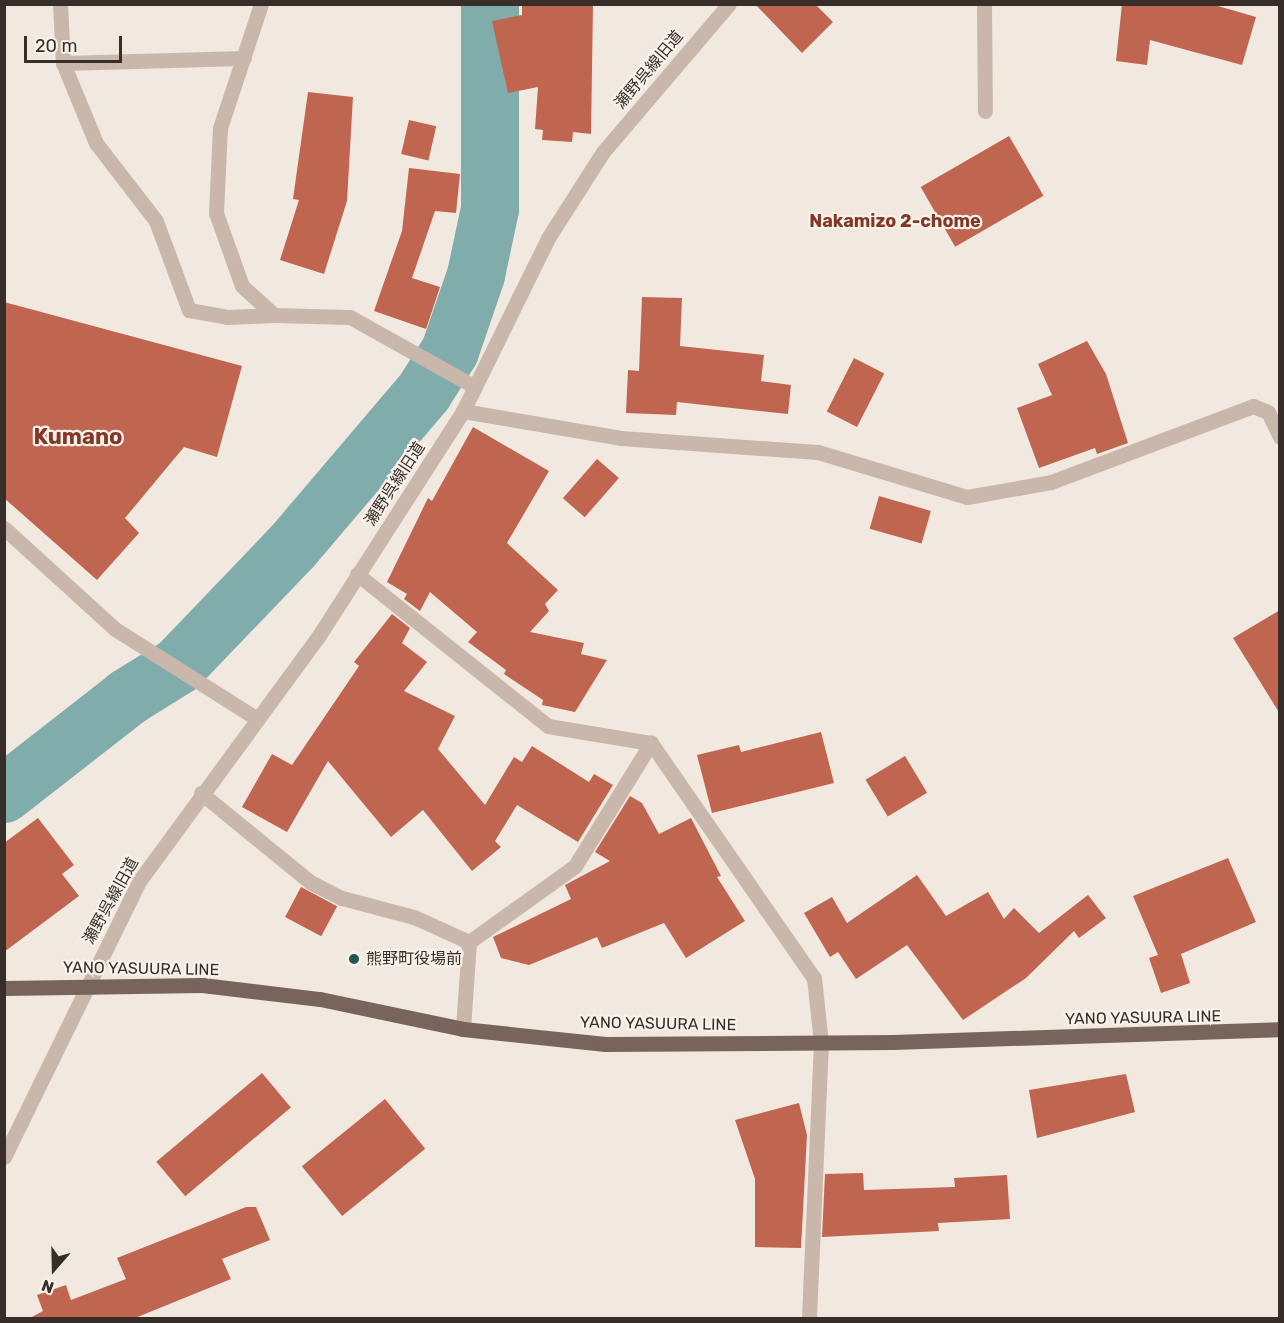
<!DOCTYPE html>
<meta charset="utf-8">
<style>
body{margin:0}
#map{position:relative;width:1284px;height:1323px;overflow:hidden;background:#f1e8df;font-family:Rubik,"Noto Sans JP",sans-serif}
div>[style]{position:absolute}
.river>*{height:58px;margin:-29px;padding:0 29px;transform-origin:29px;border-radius:29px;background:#80adac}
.building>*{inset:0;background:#bf6550;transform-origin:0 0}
.minor>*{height:15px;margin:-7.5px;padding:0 7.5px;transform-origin:7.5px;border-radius:7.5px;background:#c9b7ab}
.major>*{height:15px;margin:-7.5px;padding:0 7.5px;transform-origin:7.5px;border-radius:7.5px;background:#78645c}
.dots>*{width:16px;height:16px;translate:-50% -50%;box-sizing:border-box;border:3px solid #f9f2eb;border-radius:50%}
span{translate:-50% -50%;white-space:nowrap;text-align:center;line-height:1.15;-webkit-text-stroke:4.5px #f9f2eb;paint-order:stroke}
.street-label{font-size:16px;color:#372e2a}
.poi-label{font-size:16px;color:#372e2a}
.left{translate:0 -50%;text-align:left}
.neighbourhood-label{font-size:18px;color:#823828;font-weight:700}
.district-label{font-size:22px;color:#823828;font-weight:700}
.frame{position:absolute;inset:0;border:6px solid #372e2a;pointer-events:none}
.north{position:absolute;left:24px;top:1239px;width:60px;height:60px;-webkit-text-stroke:4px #f9f2eb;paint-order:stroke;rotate:200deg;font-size:16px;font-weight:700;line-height:24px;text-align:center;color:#372e2a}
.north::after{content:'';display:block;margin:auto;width:21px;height:27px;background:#372e2a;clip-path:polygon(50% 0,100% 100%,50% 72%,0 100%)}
.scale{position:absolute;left:24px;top:36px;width:98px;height:27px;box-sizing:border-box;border:3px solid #372e2a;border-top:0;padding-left:8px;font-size:18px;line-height:21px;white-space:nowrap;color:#372e2a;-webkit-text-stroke:4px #f9f2eb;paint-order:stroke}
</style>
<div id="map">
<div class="river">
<div style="left:4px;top:794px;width:157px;rotate:-38deg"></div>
<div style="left:128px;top:697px;width:59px;rotate:-31.8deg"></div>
<div style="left:178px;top:666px;width:166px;rotate:-46.2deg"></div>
<div style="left:293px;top:546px;width:202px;rotate:-49.6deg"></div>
<div style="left:424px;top:392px;width:49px;rotate:-57.6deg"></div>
<div style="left:450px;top:351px;width:80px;rotate:-71.1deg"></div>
<div style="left:476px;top:275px;width:67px;rotate:-78deg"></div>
<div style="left:490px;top:209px;width:205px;rotate:-90deg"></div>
</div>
<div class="building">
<div style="clip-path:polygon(522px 4px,593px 4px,591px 134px,573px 132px,572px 142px,542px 140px,543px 130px,535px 129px,538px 87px,508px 93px,492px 21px,522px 15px)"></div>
<div style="clip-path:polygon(755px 4px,815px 4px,833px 22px,802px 53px)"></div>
<div style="clip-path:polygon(1122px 4px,1211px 4px,1256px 17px,1242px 65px,1150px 40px,1147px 65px,1116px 61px)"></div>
<div style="clip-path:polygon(308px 92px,353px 97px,347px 201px,324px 274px,280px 260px,299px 200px,293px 199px)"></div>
<div style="left:409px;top:120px;width:28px;height:35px;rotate:13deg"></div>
<div style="left:1009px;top:136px;width:69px;height:102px;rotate:60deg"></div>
<div style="clip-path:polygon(409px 168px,460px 174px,456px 213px,435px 211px,412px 278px,440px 287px,426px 329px,374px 311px,402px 231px)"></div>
<div style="clip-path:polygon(642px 297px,682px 298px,680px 346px,764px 355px,761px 381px,791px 385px,788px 414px,677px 402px,676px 415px,626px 413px,628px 370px,639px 371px)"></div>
<div style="clip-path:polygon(4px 302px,242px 366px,217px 457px,184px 447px,125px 518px,139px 533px,97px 580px,4px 498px)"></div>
<div style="clip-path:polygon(1087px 341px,1106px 374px,1128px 443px,1097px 454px,1095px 448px,1039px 468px,1017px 408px,1052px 395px,1038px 364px)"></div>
<div style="left:854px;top:358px;width:34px;height:60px;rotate:27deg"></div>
<div style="clip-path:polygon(473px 427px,549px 471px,507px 543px,558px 590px,545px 604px,549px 611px,530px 632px,584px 643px,581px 654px,607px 660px,575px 712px,542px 705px,543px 700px,504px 674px,506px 670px,468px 642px,477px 632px,430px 592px,420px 611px,404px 599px,407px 594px,387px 582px,428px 498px,432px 501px)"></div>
<div style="left:597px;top:459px;width:29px;height:52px;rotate:41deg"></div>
<div style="left:879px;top:496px;width:54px;height:34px;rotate:16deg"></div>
<div style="clip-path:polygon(1280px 610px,1280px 714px,1233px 638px)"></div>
<div style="clip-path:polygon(392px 614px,410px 628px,402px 643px,427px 662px,404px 691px,455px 716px,438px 749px,485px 805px,514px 757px,522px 762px,532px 746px,589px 782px,594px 774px,613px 785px,578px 842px,517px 805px,495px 841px,501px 847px,472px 871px,423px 810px,391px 837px,328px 761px,287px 832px,242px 807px,272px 754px,292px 765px,359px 666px,354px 662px)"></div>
<div style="clip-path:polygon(821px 732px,834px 783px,712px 813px,697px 755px,739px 745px,741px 752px)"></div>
<div style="left:905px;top:756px;width:43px;height:46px;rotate:59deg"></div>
<div style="clip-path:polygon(630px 796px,642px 803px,659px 834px,691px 818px,721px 876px,717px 877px,745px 921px,686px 958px,664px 923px,602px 948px,597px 937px,529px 965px,501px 958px,493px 937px,571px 899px,565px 885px,610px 861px,595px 852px)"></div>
<div style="clip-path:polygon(38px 818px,74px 865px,62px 874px,79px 896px,4px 952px,4px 843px)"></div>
<div style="clip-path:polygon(1228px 858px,1256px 922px,1181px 954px,1190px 983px,1161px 993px,1149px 958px,1158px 955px,1133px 896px)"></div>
<div style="clip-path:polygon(917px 875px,946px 916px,988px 892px,1004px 919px,1014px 908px,1039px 933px,1088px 895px,1106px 918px,1079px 938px,1074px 931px,1026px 978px,963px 1020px,907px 945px,856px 979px,838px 952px,830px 957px,804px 913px,832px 897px,847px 923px)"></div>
<div style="left:301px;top:887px;width:41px;height:34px;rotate:28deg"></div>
<div style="left:262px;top:1073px;width:45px;height:138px;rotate:50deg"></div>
<div style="clip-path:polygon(1126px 1074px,1135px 1112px,1037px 1138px,1029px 1090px)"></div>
<div style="left:385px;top:1099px;width:64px;height:107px;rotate:51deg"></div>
<div style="clip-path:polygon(799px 1103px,807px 1135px,801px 1248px,755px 1247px,755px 1179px,735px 1120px)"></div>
<div style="clip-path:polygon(863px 1173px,864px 1190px,955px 1187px,954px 1178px,1007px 1175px,1010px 1219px,938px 1223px,939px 1231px,822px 1237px,825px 1174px)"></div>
<div style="clip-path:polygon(246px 1207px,256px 1207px,270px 1240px,222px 1259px,231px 1279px,135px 1318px,30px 1318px,43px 1311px,37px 1295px,66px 1285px,71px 1300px,126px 1279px,117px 1258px)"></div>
</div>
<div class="minor">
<div style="left:60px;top:4px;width:59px;rotate:87.1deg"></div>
<div style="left:63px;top:63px;width:181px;rotate:-1.6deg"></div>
<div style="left:261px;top:4px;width:131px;rotate:108.3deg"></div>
<div style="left:220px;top:128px;width:85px;rotate:92.7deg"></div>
<div style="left:216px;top:213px;width:77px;rotate:70.4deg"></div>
<div style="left:242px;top:286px;width:43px;rotate:42.2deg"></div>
<div style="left:274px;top:315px;width:76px;rotate:1.5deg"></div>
<div style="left:350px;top:317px;width:143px;rotate:29.2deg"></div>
<div style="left:984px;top:4px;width:107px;rotate:89.5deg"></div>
<div style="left:63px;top:63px;width:87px;rotate:67.6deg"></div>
<div style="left:96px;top:143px;width:98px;rotate:52.4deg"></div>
<div style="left:156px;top:221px;width:95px;rotate:69.7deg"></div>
<div style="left:189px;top:310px;width:39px;rotate:10deg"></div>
<div style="left:227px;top:317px;width:47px;rotate:-2.4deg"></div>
<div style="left:463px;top:411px;width:160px;rotate:9.7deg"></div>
<div style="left:621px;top:438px;width:197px;rotate:4.1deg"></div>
<div style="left:818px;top:452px;width:156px;rotate:16.8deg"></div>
<div style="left:967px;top:497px;width:85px;rotate:-10.1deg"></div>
<div style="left:1051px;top:482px;width:216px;rotate:-20.6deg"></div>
<div style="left:1253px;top:406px;width:16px;rotate:22deg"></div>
<div style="left:1268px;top:412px;width:28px;rotate:64deg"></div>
<div style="left:4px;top:528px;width:150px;rotate:42.3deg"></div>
<div style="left:115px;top:629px;width:165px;rotate:32.3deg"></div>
<div style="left:357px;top:574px;width:244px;rotate:38.5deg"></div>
<div style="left:548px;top:726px;width:104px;rotate:9.4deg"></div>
<div style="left:651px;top:743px;width:286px;rotate:55.3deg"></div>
<div style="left:814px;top:978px;width:64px;rotate:83.8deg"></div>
<div style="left:821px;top:1042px;width:276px;rotate:92.5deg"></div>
<div style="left:201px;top:793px;width:141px;rotate:39.2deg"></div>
<div style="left:310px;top:882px;width:36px;rotate:27deg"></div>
<div style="left:342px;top:898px;width:74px;rotate:14.8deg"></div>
<div style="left:414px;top:917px;width:60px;rotate:24.4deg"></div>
<div style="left:463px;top:1029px;width:87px;rotate:-86.1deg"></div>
<div style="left:469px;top:942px;width:130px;rotate:-35.6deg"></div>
<div style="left:575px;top:866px;width:145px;rotate:-58.3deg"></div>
<div style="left:4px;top:1157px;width:309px;rotate:-63.9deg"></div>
<div style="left:140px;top:880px;width:301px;rotate:-53.8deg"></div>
<div style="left:318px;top:637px;width:269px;rotate:-57.3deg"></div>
<div style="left:463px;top:411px;width:193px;rotate:-63.8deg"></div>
<div style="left:548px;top:238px;width:102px;rotate:-57.4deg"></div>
<div style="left:603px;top:152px;width:194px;rotate:-49.6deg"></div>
</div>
<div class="major">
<div style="left:4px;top:988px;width:198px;rotate:-0.9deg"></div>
<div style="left:202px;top:985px;width:119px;rotate:6.8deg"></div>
<div style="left:320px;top:999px;width:146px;rotate:11.8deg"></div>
<div style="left:463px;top:1029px;width:143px;rotate:6deg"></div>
<div style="left:605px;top:1044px;width:288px;rotate:-0.4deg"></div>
<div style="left:893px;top:1042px;width:387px;rotate:-1.9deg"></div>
</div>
<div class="dots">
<div style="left:354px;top:959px;background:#225657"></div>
</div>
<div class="street-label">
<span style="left:649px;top:70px;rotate:-50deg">瀬野呉線旧道</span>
<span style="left:395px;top:484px;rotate:-57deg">瀬野呉線旧道</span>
<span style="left:111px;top:901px;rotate:-61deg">瀬野呉線旧道</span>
<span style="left:141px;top:969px;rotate:1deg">YANO YASUURA LINE</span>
<span style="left:1143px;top:1018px;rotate:-1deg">YANO YASUURA LINE</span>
<span style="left:658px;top:1024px;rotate:1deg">YANO YASUURA LINE</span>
</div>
<div class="poi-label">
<span class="left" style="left:366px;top:959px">熊野町役場前</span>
</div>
<div class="neighbourhood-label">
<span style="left:895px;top:221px">Nakamizo 2-chome</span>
</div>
<div class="district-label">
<span style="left:78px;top:437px">Kumano</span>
</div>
<div class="frame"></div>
<div class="north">N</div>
<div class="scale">20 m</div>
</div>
